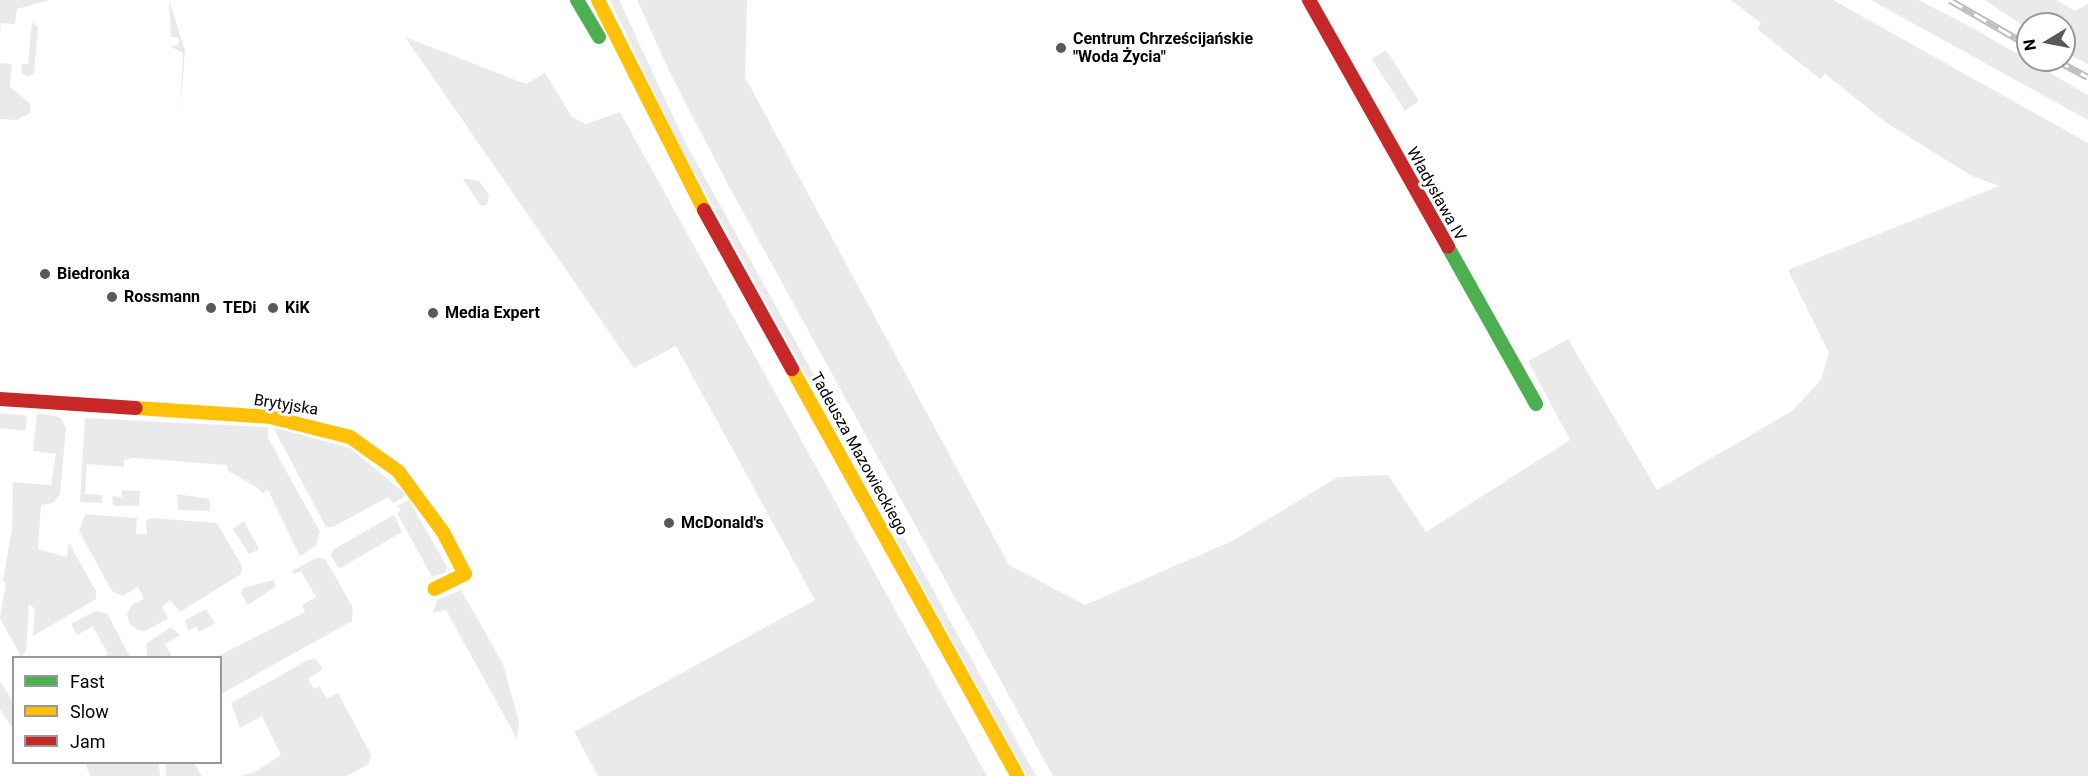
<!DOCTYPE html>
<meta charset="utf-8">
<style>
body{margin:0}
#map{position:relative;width:2088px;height:776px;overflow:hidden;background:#fff;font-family:Roboto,sans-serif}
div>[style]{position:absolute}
.green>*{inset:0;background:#eaeaea;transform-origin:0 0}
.fast>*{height:14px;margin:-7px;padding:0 7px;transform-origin:7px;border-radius:7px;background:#4caf50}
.slow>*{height:14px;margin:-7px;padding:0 7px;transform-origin:7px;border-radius:7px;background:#ffc107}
.jam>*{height:14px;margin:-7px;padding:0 7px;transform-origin:7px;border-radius:7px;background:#c62828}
.rail>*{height:7px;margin-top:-3.5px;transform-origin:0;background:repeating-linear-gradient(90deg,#fff 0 14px,#bdbdbd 0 28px);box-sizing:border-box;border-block:2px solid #bdbdbd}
.dots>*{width:16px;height:16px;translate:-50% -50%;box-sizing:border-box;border:3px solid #fff;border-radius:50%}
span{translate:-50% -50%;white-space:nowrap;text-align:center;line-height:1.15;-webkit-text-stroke:6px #fff;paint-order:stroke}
.poi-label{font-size:16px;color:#000;font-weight:700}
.left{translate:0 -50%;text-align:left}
.street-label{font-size:16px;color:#000}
.legend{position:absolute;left:12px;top:656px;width:210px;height:108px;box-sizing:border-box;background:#fff;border:2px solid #999;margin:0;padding:8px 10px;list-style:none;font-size:18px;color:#000}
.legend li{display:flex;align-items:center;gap:12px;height:30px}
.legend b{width:30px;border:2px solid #999}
.north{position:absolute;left:2016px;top:12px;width:60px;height:60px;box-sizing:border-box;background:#fff;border:2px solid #999;border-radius:50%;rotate:260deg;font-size:16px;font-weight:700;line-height:24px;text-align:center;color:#000}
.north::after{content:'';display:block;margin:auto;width:21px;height:27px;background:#595959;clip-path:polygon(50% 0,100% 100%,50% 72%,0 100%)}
</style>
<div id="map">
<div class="green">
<div style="clip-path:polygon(0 0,49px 0,17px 9px,15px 24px,1px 23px,0 38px)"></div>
<div style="clip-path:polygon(169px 0,185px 50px,180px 116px,183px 53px,170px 46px,178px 45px,179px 38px,171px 37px)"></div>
<div style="clip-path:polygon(610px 0,619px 0,684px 140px,1036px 776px,1027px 776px,678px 143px)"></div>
<div style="clip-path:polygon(637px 0,747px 0,745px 77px,1009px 565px,1085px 605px,1232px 541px,1338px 477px,1388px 475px,1426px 532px,1570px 440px,1528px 361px,1568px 339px,1657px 490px,1792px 411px,1821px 380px,1829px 353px,1788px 270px,1999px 186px,1972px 176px,1888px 124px,1825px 74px,1820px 79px,1757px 29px,1761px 23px,1731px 0,1833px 0,2088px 143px,2088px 776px,1053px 776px,731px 190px,672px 77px)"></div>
<div style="clip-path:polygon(1871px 0,1918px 0,1971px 27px,2088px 95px,2088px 120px)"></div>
<div style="clip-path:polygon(1985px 0,2056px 0,2075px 11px,2088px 4px,2088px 64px,2064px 52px,2064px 24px,2028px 24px,2028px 29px)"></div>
<div style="clip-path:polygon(32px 22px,38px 27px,34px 73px,28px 77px,21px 72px,22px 64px,28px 64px)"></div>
<div style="clip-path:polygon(405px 37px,526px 84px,545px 73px,572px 117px,586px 124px,620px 112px,987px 776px,598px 776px,574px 732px,815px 600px,676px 346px,634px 368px)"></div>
<div style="left:1386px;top:50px;width:61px;height:17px;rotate:57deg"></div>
<div style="clip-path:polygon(0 63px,12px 64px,10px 87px,31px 104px,30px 113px,16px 120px,0 119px)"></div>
<div style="clip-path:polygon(462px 178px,479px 181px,489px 195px,487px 205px,481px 206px)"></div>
<div style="left:0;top:413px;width:27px;height:15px;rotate:6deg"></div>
<div style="clip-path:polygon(37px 413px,60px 417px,66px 428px,60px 494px,53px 503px,41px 505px,38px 549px,67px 557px,69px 543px,96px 591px,96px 599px,33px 636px,35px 609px,29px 604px,26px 651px,21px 657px,0 618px,6px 582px,3px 581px,12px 528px,13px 482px,51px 485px,56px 454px,33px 451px)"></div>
<div style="clip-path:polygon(85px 418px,268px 427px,268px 438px,320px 532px,316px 546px,300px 556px,268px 490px,262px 493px,258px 488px,228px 471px,227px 465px,133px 458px,124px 460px,124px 467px,87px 464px,85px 494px,102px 495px,102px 503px,80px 502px)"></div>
<div style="clip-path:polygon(273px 427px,350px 448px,407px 495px,394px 503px,388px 497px,333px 527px,326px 527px)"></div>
<div style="clip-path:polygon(122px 490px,140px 491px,139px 506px,113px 506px,112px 496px,122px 497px)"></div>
<div style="clip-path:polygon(177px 494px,210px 499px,210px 511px,178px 510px)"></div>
<div style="clip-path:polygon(409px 500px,447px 567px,445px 573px,432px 577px,397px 513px,401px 510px,397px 506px)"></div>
<div style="clip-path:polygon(85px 514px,137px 518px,136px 534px,147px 534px,146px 521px,151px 518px,217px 523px,242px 566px,241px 574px,180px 612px,170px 600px,162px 606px,168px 619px,144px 631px,137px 630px,129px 623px,127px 614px,131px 605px,144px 599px,138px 587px,123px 596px,112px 591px,79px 531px)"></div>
<div style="clip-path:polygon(394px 515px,402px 532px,339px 569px,331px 555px,334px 549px)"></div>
<div style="clip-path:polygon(244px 521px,259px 549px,249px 554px,233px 529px)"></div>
<div style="clip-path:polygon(318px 557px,326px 560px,353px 608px,352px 621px,221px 694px,220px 658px,216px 657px,305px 612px,302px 605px,316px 597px,301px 571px,294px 574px,292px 571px)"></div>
<div style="clip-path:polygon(273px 580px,276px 586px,248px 605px,241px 594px,243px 588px)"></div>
<div style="clip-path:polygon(461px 590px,503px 664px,519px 722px,517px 739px,446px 610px,433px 613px,437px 600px)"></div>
<div style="clip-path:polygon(206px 609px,215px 623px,199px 632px,196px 627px,188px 631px,185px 620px)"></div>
<div style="clip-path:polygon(95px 611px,107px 613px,130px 657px,102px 657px,108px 654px,93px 626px,77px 635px,71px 624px)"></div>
<div style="clip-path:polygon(171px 627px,180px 635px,165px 644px,172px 657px,147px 657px,147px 643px)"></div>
<div style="clip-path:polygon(316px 659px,323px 669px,308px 679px,314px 689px,319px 686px,327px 699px,338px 693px,371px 755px,369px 764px,347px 776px,240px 776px,255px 772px,281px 755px,262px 716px,240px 728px,231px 703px,308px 660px)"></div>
<div style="clip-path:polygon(0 681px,13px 702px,13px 729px,0 709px)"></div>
<div style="clip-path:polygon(85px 763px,158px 763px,160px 772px,160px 776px,90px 776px)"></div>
<div style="clip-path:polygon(165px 763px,194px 763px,202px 776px,166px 776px)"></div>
</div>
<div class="fast">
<div style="left:577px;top:0;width:43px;rotate:59.3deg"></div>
<div style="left:1448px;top:247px;width:180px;rotate:60.7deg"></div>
</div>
<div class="slow">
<div style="left:598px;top:0;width:235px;rotate:63.2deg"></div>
<div style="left:792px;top:369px;width:466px;rotate:61deg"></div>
<div style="left:136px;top:408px;width:134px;rotate:3.8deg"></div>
<div style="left:270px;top:417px;width:82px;rotate:14deg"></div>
<div style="left:350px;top:437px;width:59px;rotate:35.3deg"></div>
<div style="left:398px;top:471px;width:76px;rotate:53.6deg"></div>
<div style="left:443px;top:532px;width:47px;rotate:62.4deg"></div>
<div style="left:465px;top:574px;width:34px;rotate:154deg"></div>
</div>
<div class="jam">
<div style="left:1309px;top:0;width:283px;rotate:60.6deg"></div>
<div style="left:704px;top:210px;width:182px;rotate:61deg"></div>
<div style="left:0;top:399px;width:136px;rotate:3.8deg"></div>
</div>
<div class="rail">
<div style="left:1950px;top:0;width:90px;rotate:30deg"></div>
<div style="left:2056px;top:60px;width:36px;rotate:28deg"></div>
</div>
<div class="dots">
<div style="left:1061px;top:48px;background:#595959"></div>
<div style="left:45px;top:274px;background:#595959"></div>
<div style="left:112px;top:297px;background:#595959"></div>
<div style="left:211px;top:308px;background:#595959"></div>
<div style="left:273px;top:308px;background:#595959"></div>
<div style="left:433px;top:313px;background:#595959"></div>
<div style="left:669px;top:523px;background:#595959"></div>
</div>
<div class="poi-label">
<span class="left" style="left:1073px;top:48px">Centrum Chrześcijańskie<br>"Woda Życia"</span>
<span class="left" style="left:57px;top:274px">Biedronka</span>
<span class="left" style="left:124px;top:297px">Rossmann</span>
<span class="left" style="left:223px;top:308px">TEDi</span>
<span class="left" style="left:285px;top:308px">KiK</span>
<span class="left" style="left:445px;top:313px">Media Expert</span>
<span class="left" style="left:681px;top:523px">McDonald's</span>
</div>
<div class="street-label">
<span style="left:1436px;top:194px;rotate:61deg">Władysława IV</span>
<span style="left:286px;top:405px;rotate:9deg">Brytyjska</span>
<span style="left:859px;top:454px;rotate:61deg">Tadeusza Mazowieckiego</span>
</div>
<ul class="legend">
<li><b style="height:8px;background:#4caf50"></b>Fast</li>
<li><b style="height:8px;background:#ffc107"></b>Slow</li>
<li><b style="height:8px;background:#c62828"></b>Jam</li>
</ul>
<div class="north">N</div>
</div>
